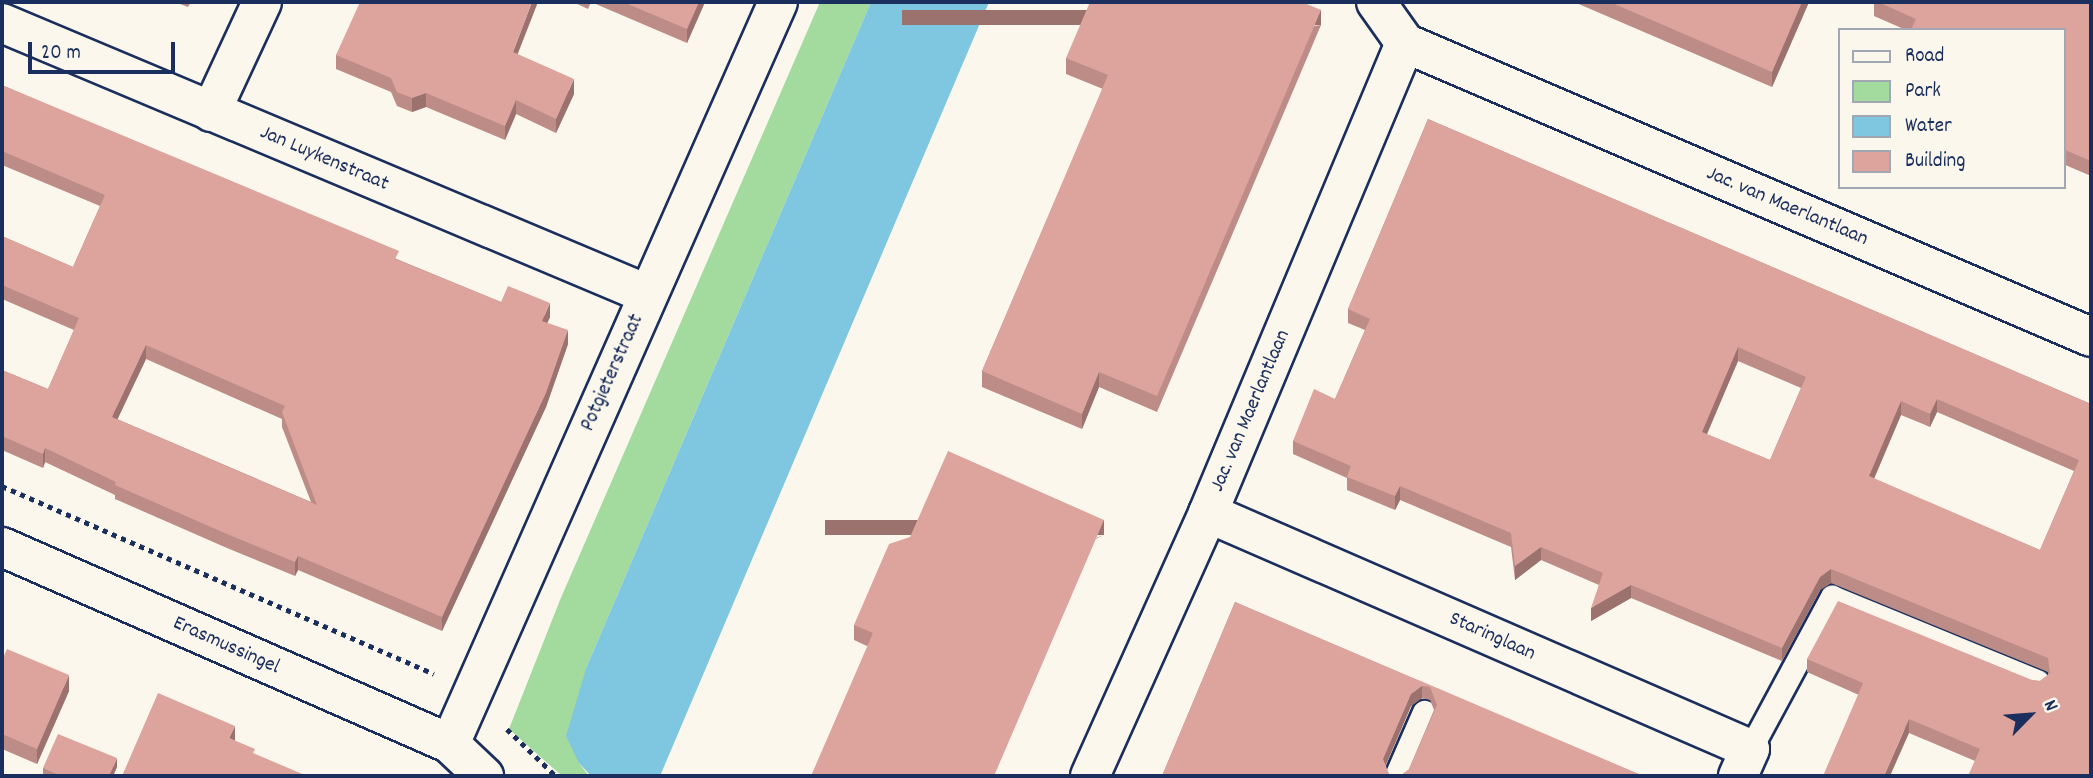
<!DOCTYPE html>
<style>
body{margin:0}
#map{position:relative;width:2093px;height:778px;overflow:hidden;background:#fbf7ec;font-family:Dekko,sans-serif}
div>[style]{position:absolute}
.green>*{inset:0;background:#a3da9e}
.water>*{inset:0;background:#7fc6e0}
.path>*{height:4.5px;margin-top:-2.25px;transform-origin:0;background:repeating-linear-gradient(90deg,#1b2f5e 0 5px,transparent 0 10px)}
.roads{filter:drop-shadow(2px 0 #1b2f5e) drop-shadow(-2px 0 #1b2f5e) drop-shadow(0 2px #1b2f5e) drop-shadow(0 -2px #1b2f5e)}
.service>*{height:23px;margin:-11.5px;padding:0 11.5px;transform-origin:11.5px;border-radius:11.5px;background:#fbf7ec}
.minor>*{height:38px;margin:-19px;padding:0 19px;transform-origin:19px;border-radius:19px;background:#fbf7ec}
.wall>*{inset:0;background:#be8c87}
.shaded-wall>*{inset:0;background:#9b726e;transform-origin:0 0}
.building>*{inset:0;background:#dda39d}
span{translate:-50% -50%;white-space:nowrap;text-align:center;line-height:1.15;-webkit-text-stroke:5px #fbf7ec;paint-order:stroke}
.street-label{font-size:21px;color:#1b2f5e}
.frame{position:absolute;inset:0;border:4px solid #1b2f5e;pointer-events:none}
.legend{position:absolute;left:1838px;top:28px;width:228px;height:161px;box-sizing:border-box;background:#fbf7ec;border:2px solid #a1a7b3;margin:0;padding:9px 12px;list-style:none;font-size:21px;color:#1b2f5e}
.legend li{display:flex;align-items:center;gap:14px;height:35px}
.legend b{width:35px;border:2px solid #a1a7b3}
.north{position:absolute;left:1995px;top:680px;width:70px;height:70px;-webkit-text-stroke:5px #fbf7ec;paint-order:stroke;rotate:65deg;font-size:19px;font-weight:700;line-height:28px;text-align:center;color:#1b2f5e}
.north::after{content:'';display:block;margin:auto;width:24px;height:32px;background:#1b2f5e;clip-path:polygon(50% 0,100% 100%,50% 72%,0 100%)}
.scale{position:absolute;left:28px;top:42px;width:147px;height:32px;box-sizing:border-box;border:4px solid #1b2f5e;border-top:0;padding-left:9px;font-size:21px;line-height:24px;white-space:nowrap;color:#1b2f5e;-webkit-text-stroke:5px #fbf7ec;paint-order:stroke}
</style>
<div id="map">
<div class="green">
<div style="clip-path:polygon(820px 2px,871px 2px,587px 666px,579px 763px,589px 776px,562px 776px,509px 729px,560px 600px)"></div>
</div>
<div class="water">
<div style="clip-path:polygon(871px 2px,989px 2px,660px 776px,591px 776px,579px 763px,566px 736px,587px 666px)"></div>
</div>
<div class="path">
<div style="left:2px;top:486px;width:471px;rotate:23.5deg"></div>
<div style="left:507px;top:729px;width:68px;rotate:43.8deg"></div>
</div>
<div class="roads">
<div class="service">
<div style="left:1750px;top:749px;width:173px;rotate:-61.7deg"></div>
<div style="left:1832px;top:597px;width:222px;rotate:22.3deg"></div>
<div style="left:1396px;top:776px;width:70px;rotate:-66.4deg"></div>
</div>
<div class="minor">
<div style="left:1376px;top:2px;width:50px;rotate:54.7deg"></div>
<div style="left:2px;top:23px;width:700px;rotate:22.79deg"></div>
<div style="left:211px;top:112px;width:121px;rotate:-65.1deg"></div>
<div style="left:1208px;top:513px;width:591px;rotate:23.53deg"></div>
<div style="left:1750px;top:749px;width:30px;rotate:114deg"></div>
<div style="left:2px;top:547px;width:489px;rotate:23.7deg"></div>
<div style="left:450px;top:744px;width:47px;rotate:43.3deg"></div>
<div style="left:450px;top:744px;width:811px;rotate:-66.15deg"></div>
<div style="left:1090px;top:776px;width:288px;rotate:-65.8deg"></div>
<div style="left:1208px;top:513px;width:510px;rotate:-67.26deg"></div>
<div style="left:1405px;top:43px;width:746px;rotate:23.2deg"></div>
</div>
</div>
<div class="wall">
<div style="clip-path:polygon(175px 2px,191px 2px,188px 7px)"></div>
<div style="clip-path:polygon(573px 2px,705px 2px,687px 43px,591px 2px,588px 9px)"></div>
<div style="clip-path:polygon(1574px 2px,1809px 2px,1772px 87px)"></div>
<div style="clip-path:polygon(1874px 2px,2091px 2px,2091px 176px,2063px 164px,2063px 30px,1906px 30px,1874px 16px)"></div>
<div style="clip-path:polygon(1321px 25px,1157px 412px,1099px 387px,1082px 429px,982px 387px,982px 371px,1103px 89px,1066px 74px,1066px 58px)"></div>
<div style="clip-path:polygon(517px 54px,574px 94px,556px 133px,516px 114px,505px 140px,426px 107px,412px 112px,397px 106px,391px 92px,336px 69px,336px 55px)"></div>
<div style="clip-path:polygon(evenodd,2px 85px,399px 260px,501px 302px,550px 317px,547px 323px,568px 344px,546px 407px,442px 631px,298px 570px,295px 576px,227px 548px,115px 499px,115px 495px,45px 462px,43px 468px,2px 450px,2px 370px,48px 389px,74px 330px,2px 299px,2px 236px,73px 267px,100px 206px,2px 165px,2px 85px,146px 359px,282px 419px,282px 427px,311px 502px,117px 419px,146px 359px)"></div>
<div style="clip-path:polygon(evenodd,1428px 119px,2091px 404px,2091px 776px,1975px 761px,1909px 733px,1859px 695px,1807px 672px,1807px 659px,2040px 681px,2048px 675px,2048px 672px,1831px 583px,1820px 590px,1782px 661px,1631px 598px,1591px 621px,1599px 585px,1541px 560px,1515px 580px,1511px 547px,1400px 500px,1395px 510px,1347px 490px,1347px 478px,1293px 454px,1293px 441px,1335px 399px,1365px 330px,1348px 323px,1348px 309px,1428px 119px,1738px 361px,1801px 388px,1770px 460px,1706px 434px,1738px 361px,1428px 119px,1937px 412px,2074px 471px,2040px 550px,1874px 479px,1901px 415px,1930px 427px,1937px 412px)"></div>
<div style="clip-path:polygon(1104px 535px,867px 646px,854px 640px,854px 625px)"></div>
<div style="clip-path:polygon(1235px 602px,1639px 776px,1409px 769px,1434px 710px,1430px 700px,1422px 698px,1411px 706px,1386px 765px,1162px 776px)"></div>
<div style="clip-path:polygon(2px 660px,69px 691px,37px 764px,2px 749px)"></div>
<div style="clip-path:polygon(117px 767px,113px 776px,43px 776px,43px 768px)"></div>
</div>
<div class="shaded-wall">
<div style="clip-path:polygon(532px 2px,538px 2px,513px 66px,513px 52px)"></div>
<div style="clip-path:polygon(699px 2px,705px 2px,687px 43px,687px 29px)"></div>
<div style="clip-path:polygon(1802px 2px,1809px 2px,1772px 87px,1772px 72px)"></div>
<div style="left:1321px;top:10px;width:15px;height:419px;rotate:90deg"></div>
<div style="clip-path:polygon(574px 79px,574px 94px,556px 133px,556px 119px)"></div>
<div style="clip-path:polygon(426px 93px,426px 107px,412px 112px,412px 98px)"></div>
<div style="clip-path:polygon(516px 100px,516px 114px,505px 140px,505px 126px)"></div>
<div style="clip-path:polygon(550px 303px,550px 317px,542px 335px,542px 321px)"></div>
<div style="clip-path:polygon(568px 330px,568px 344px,546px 407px,442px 631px,442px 617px)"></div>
<div style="clip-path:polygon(146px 345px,146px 359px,112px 431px,112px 417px)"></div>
<div style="clip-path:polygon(1738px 347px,1738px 361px,1702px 446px,1702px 432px)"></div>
<div style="clip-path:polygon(1099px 372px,1099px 387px,1082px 429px,1082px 414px)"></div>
<div style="clip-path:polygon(1937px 399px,1937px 412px,1930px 427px,1930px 414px)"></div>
<div style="clip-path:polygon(1901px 401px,1901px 415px,1869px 490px,1869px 476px)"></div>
<div style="clip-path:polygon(45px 448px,45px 462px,43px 468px,43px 454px)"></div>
<div style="clip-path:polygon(1400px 486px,1400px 500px,1395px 510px,1395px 496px)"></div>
<div style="left:1104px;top:520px;width:15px;height:279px;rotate:90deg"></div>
<div style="clip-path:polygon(1541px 547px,1541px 560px,1515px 580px,1515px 566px)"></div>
<div style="clip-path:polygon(298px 556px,298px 570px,295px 576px,295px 562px)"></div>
<div style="clip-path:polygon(1831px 569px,1831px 583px,1820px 590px,1782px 661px,1782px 648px,1820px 577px)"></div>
<div style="clip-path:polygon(1631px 585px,1631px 598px,1591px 621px,1591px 608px)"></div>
<div style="clip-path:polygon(69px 675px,69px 691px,37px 764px,37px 749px)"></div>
<div style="clip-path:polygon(1422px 686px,1422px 698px,1411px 706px,1383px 771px,1383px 759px,1411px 694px)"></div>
<div style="clip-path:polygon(1909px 719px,1909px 733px,1890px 776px,1884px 776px)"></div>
<div style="clip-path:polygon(235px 726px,235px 741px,229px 738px)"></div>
<div style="clip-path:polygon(117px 758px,117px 767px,113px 776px,109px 776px)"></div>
</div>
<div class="building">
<div style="clip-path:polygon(360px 2px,532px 2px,513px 52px,574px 79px,556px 119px,516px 100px,505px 126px,426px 93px,412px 98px,397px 92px,391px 78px,336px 55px)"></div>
<div style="clip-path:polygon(623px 2px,699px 2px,687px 29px)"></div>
<div style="clip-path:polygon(1090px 2px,1302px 2px,1321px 10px,1157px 396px,1099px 372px,1082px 414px,982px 371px,1108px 75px,1066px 58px)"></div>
<div style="clip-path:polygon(1610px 2px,1802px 2px,1772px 72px)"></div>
<div style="clip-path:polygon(1878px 2px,2091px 2px,2091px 161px,2063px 149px,2063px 30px,1911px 30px,1916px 19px)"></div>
<div style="clip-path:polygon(evenodd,2px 85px,399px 251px,395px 259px,501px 302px,508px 286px,550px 303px,542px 321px,568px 330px,546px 393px,442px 617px,298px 556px,295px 562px,227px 534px,115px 485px,116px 482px,45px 448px,43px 454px,2px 436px,2px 370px,48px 389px,79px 318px,2px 285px,2px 236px,73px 267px,105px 195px,2px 151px,2px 85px,146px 345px,285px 406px,282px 412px,317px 505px,112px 417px,146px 345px)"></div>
<div style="clip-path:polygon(evenodd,1428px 119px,2091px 404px,2091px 776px,1968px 776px,1980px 749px,1909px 719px,1884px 776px,1823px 776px,1863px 683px,1807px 659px,1838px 601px,2032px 680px,2040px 681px,2050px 673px,2048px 658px,1831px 569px,1820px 577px,1782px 648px,1631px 585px,1591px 608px,1603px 573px,1541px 547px,1515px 566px,1511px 533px,1400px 486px,1395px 496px,1347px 477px,1351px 466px,1293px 441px,1314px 389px,1335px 399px,1370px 319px,1348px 309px,1428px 119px,1738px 347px,1806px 377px,1770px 460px,1702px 432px,1738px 347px,1428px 119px,1937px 399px,2079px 460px,2040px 550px,1869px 476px,1901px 401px,1930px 414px,1937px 399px)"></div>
<div style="clip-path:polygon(948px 451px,1104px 520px,994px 776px,811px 776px,873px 633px,854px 625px,889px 544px,910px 537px)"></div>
<div style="clip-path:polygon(1235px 602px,1639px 774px,1638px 776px,1400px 776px,1409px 769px,1437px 705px,1430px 687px,1422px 686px,1411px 694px,1383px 759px,1390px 776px,1391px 776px,1162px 776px)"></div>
<div style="clip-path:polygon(7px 649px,69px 675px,37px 749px,2px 734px,2px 660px)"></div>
<div style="clip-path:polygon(158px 693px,235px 726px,229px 738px,255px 749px,253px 753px,307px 776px,122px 776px)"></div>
<div style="clip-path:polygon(58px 734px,117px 758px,109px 776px,61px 776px,43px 768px)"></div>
</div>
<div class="street-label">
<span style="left:324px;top:159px;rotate:23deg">Jan Luykenstraat</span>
<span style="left:1787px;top:207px;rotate:23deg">Jac. van Maerlantlaan</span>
<span style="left:613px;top:373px;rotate:-66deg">Potgieterstraat</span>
<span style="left:1251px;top:411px;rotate:-67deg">Jac. van Maerlantlaan</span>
<span style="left:1492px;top:637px;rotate:24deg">Staringlaan</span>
<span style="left:226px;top:646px;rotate:24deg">Erasmussingel</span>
</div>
<div class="frame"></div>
<ul class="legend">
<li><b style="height:9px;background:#fbf7ec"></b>Road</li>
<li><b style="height:19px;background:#a3da9e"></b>Park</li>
<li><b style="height:19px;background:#7fc6e0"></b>Water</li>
<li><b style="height:19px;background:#dda39d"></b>Building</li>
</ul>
<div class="north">N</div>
<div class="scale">20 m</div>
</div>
